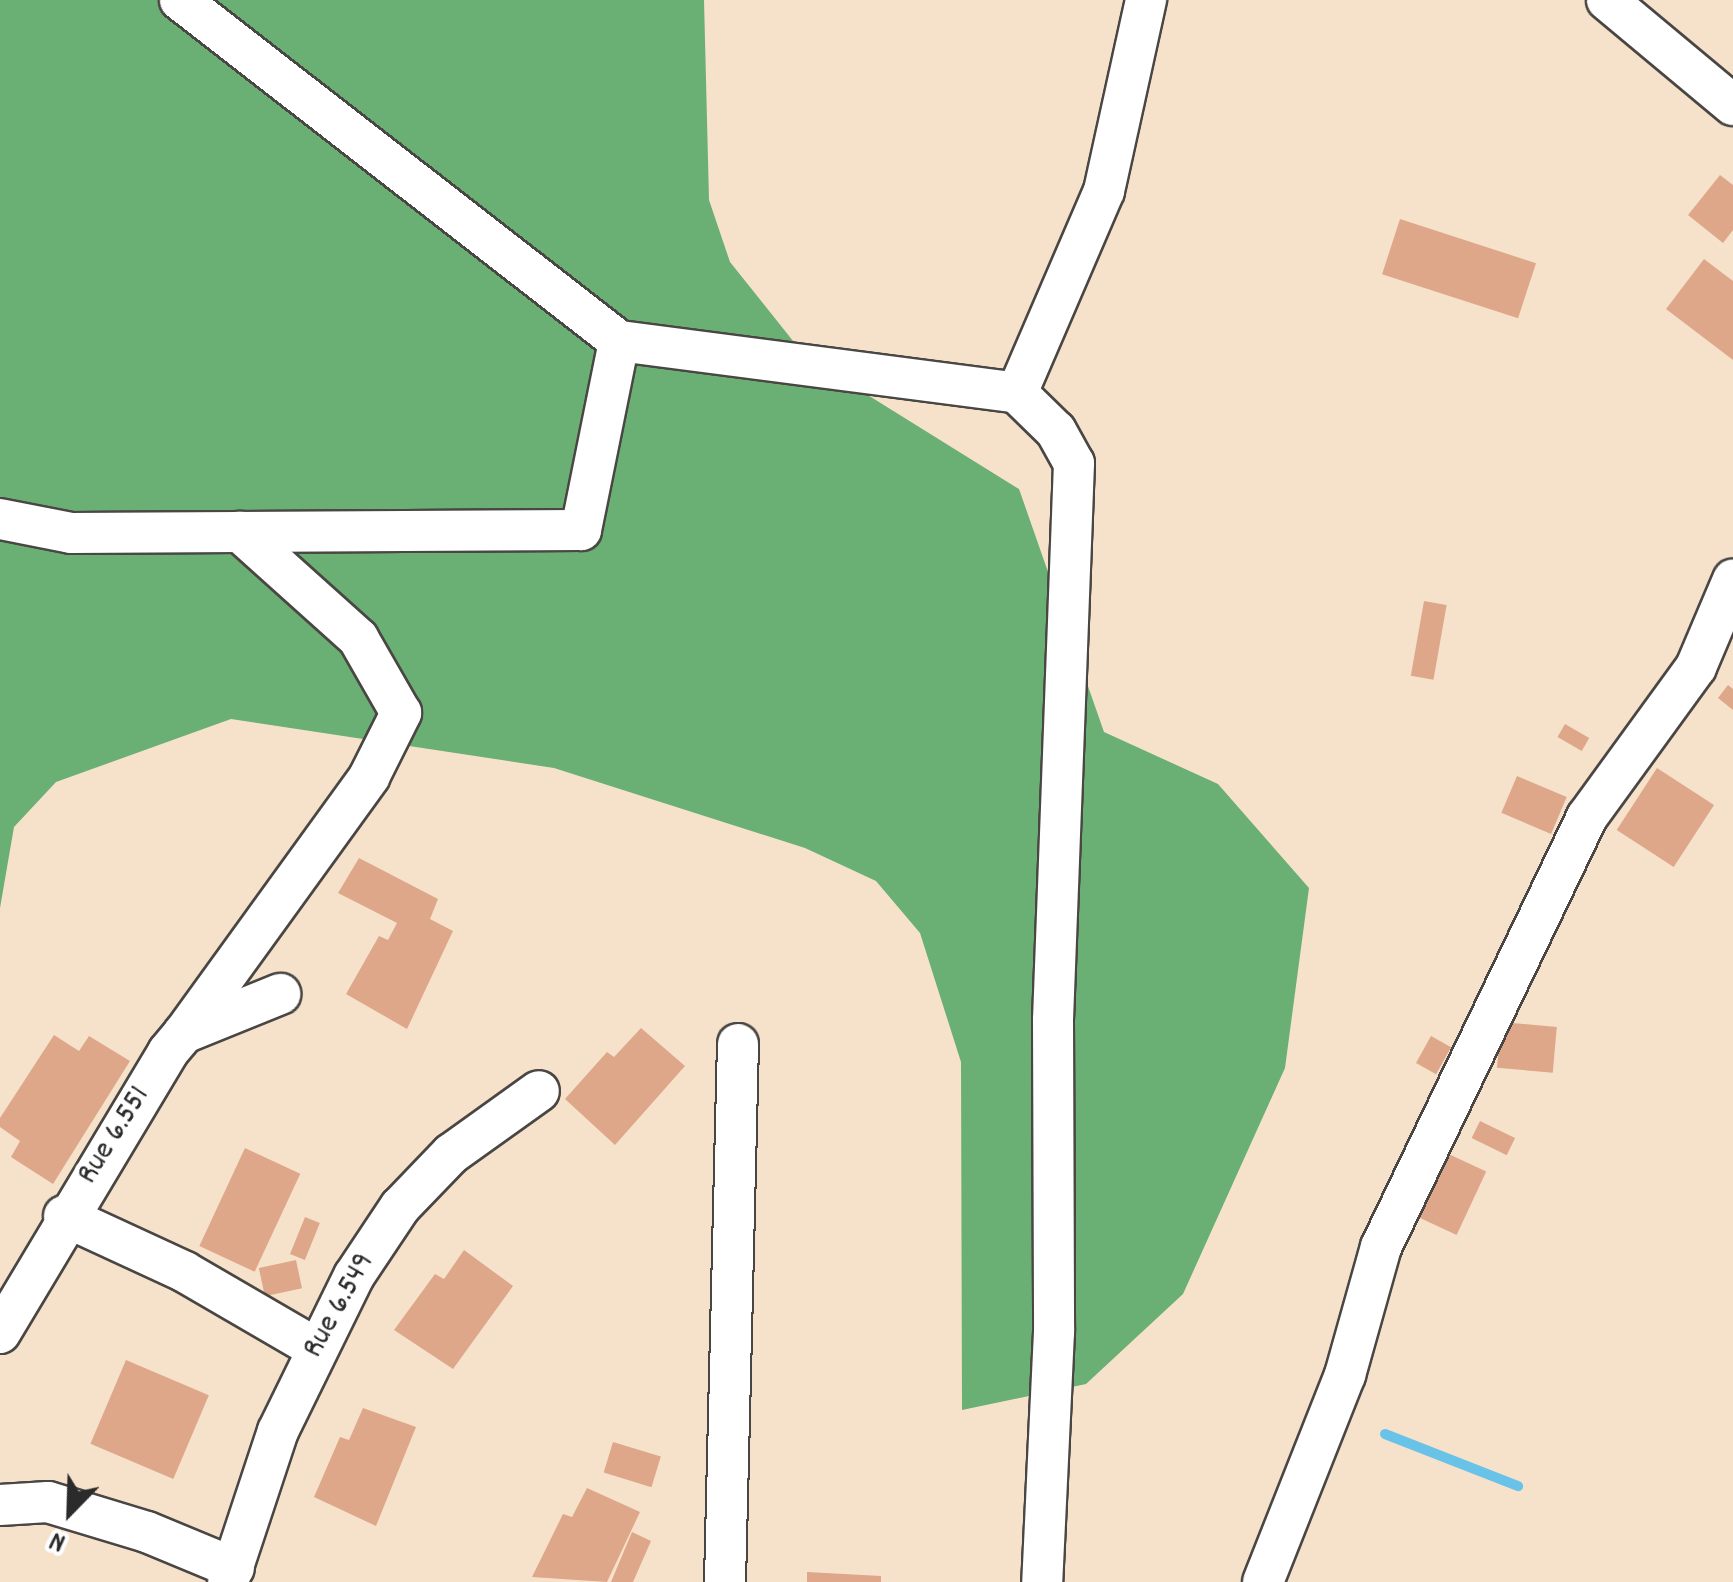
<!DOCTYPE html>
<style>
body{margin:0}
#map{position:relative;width:1733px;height:1582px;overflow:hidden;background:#f6e2ca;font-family:Dekko,sans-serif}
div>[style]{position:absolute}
.forest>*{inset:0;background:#6aaf74}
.stream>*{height:10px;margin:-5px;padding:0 5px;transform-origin:5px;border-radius:5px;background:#69c2e7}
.building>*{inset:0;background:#dfa78a;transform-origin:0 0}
.roads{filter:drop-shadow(2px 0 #494643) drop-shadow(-2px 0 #494643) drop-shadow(0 2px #494643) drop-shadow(0 -2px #494643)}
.minor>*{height:40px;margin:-20px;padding:0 20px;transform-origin:20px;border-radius:20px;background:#fff}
span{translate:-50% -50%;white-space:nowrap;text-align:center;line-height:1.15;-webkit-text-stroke:9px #fff;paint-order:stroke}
.street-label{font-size:32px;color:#2b2b2b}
.north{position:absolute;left:20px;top:1462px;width:100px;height:100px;-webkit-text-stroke:8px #fff;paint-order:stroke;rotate:203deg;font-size:28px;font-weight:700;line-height:40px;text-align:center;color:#2b2b2b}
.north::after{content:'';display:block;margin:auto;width:35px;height:45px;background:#2b2b2b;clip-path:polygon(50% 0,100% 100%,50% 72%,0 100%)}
</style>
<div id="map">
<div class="forest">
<div style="clip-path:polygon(0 0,704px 0,709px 200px,730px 262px,805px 356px,1019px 489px,1104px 732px,1218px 784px,1309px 888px,1285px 1068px,1183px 1294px,1086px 1384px,962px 1410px,961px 1062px,920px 933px,876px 881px,805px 848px,554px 768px,231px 719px,56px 782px,14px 827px,0 908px)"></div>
</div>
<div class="stream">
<div style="left:1385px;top:1434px;width:143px;rotate:21.4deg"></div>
</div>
<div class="building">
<div style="clip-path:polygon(1720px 175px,1733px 185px,1733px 230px,1723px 243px,1688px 215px)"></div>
<div style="left:1400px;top:219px;width:143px;height:58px;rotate:18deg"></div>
<div style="clip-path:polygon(1704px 259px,1733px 281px,1733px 360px,1666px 309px)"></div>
<div style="left:1424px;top:601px;width:23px;height:76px;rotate:10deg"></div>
<div style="clip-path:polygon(1728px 685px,1733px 689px,1733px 710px,1718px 698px)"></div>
<div style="left:1565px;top:724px;width:28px;height:15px;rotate:30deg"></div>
<div style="left:1657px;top:768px;width:68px;height:74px;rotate:33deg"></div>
<div style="left:1517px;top:776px;width:54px;height:40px;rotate:23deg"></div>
<div style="clip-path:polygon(359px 858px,438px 899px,430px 919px,453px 931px,407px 1029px,346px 994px,379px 936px,388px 940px,397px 923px,338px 893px)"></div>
<div style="left:1501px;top:1022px;width:56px;height:46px;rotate:5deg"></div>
<div style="clip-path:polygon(641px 1028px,685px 1066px,615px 1145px,565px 1099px,607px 1052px,614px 1057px)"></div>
<div style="clip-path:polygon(54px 1035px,79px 1051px,89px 1036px,130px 1061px,53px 1184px,11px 1157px,20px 1141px,0 1127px,0 1118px)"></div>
<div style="left:1431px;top:1036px;width:23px;height:31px;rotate:29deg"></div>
<div style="left:1480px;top:1121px;width:39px;height:19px;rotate:26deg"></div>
<div style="left:245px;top:1148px;width:61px;height:108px;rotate:25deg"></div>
<div style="left:1440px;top:1150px;width:51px;height:70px;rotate:25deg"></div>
<div style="left:305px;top:1217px;width:16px;height:40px;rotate:22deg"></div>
<div style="clip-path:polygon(464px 1250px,513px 1286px,453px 1369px,394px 1330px,435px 1274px,444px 1279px)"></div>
<div style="left:296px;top:1260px;width:29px;height:38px;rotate:78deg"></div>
<div style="left:126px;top:1360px;width:90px;height:91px;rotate:23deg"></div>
<div style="clip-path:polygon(363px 1408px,416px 1427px,376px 1526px,314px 1497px,340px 1437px,349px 1440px)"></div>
<div style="left:613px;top:1442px;width:50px;height:32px;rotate:17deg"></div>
<div style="clip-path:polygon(587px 1488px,640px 1512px,607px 1582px,532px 1577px,563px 1514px,572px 1517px)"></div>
<div style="clip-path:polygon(632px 1532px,651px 1541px,633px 1582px,611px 1582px)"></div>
<div style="clip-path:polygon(807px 1572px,881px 1576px,881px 1582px,807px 1582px)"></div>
</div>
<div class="roads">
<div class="minor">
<div style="left:180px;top:0;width:556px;rotate:37.84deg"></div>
<div style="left:619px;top:341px;width:401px;rotate:7.4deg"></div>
<div style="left:1017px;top:393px;width:54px;rotate:44.3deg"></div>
<div style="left:1056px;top:431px;width:37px;rotate:61deg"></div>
<div style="left:1074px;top:463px;width:557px;rotate:92.16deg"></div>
<div style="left:1053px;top:1020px;width:312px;rotate:89.8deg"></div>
<div style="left:1054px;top:1332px;width:250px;rotate:92.7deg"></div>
<div style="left:1607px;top:0;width:164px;rotate:39.8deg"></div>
<div style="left:1017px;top:393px;width:220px;rotate:-66.7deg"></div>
<div style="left:1104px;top:191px;width:196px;rotate:-77.6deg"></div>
<div style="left:0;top:519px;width:72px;rotate:11.2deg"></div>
<div style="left:71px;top:533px;width:510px;rotate:-0.34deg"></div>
<div style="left:581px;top:530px;width:193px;rotate:-78.6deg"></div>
<div style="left:184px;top:1033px;width:316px;rotate:-54.1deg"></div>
<div style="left:369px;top:777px;width:72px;rotate:-63.4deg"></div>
<div style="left:401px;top:713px;width:86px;rotate:-119.8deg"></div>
<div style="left:358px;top:638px;width:159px;rotate:-138.1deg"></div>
<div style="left:64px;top:1216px;width:133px;rotate:24.8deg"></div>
<div style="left:185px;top:1272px;width:149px;rotate:30.2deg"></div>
<div style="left:0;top:1333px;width:327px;rotate:-59.1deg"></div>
<div style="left:168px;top:1052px;width:25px;rotate:-50deg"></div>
<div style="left:184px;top:1033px;width:104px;rotate:-22.1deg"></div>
<div style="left:0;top:1505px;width:48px;rotate:-3.6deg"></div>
<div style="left:48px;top:1502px;width:103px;rotate:16.9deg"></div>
<div style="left:147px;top:1532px;width:94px;rotate:22.5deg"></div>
<div style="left:228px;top:1582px;width:159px;rotate:-71.7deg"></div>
<div style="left:278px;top:1431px;width:173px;rotate:-63.9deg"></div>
<div style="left:354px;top:1276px;width:83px;rotate:-56.3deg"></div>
<div style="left:400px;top:1207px;width:74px;rotate:-46.1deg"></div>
<div style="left:451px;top:1154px;width:108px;rotate:-35.6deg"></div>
<div style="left:725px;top:1582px;width:538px;rotate:-88.62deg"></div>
<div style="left:1263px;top:1582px;width:223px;rotate:-68.4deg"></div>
<div style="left:1345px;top:1375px;width:133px;rotate:-74.3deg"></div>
<div style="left:1381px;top:1247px;width:477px;rotate:-64.4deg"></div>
<div style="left:1587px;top:817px;width:185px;rotate:-54deg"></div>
<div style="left:1696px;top:667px;width:95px;rotate:-67deg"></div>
</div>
</div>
<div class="street-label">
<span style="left:115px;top:1136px;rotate:-58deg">Rue 6.551</span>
<span style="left:340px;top:1306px;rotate:-61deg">Rue 6.549</span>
</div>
<div class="north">N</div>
</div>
